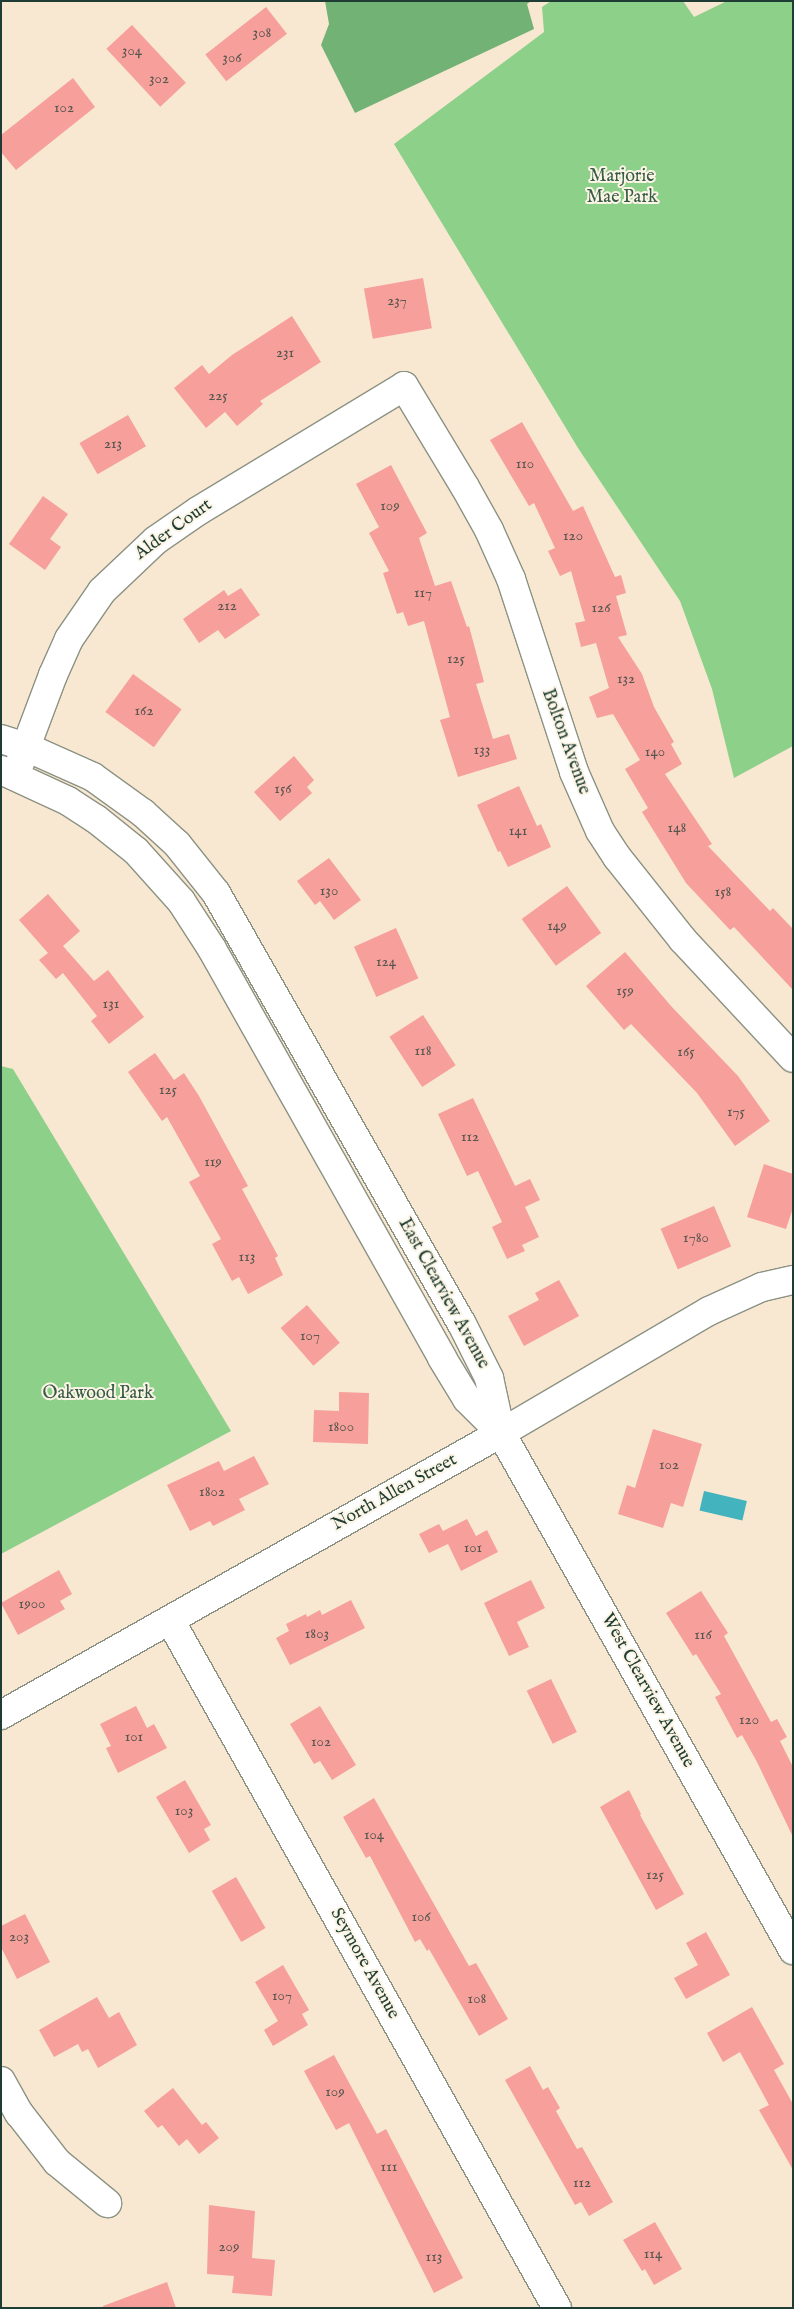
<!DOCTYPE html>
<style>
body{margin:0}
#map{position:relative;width:794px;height:2309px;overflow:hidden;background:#f8e8d2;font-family:"IM FELL English",serif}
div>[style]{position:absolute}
.green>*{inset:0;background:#8dd089}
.forest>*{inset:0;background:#72b275}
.water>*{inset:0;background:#43b3bd;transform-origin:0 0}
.building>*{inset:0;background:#f69f9b;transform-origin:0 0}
.roads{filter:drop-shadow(1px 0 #8c9283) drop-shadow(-1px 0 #8c9283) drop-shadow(0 1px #8c9283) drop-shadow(0 -1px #8c9283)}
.minor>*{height:28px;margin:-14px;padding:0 14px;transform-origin:14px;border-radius:14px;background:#fff}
span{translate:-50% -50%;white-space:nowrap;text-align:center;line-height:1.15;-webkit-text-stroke:4px #fcf5e5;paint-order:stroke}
.number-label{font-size:15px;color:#55564e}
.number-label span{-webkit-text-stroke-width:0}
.park-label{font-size:18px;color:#355a45}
.street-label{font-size:18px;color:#1f3d34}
.frame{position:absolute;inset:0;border:2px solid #1f3d34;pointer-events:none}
</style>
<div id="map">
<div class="green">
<div style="clip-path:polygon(551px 1px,683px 1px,694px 17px,727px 1px,793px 1px,793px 746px,734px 778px,712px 689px,680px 601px,578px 448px,394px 144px,544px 32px,542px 7px)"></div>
<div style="clip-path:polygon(1px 1066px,13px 1069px,231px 1431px,1px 1554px)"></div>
</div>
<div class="forest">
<div style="clip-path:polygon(325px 1px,531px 1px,527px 4px,534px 29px,355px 113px,321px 45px,329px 24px)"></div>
</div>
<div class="water">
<div style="left:704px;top:1491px;width:44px;height:20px;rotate:13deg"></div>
</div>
<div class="building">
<div style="left:266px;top:7px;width:34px;height:77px;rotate:52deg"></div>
<div style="left:132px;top:25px;width:79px;height:35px;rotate:47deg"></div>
<div style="clip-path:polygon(73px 78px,95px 107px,16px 170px,1px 152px,1px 135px)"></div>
<div style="left:423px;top:278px;width:51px;height:60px;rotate:80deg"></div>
<div style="clip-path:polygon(292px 316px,321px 362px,260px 401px,263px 404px,237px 426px,225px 412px,206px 428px,174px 388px,202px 365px,209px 374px,232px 355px)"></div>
<div style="left:128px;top:415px;width:36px;height:56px;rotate:60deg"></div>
<div style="clip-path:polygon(522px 422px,573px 511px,583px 506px,615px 577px,621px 575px,626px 593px,616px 596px,627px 635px,618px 637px,642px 674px,654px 707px,674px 742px,671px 744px,682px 764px,665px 774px,712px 844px,708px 846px,770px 911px,773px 908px,793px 929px,793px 990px,734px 927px,730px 930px,686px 883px,642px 812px,648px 808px,625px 769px,640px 760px,613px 714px,597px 718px,589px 697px,609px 688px,596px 643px,581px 647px,575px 623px,585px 621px,571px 571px,560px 576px,548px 551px,555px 548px,534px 503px,529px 506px,490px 440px)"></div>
<div style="clip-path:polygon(391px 465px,427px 533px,419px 538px,435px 586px,451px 581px,467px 627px,469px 626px,484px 682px,476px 684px,493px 739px,509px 734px,517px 759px,458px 777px,440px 720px,450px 717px,424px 621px,408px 626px,403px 612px,397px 614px,383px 573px,389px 571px,369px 533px,379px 527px,356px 484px)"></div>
<div style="clip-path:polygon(43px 496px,68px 514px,50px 539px,61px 547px,45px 570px,9px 544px)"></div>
<div style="clip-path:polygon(241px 588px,260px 615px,225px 639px,218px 630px,199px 643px,183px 619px,224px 590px,228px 596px)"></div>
<div style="left:133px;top:674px;width:60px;height:47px;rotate:36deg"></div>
<div style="clip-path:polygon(294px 756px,314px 780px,307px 787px,312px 793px,280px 821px,254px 792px)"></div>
<div style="clip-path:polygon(519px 786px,537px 826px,541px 824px,551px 847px,508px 867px,500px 851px,498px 852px,477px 805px)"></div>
<div style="clip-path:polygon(329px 858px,361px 900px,334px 920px,320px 901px,315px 905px,297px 881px)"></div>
<div style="left:567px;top:886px;width:58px;height:56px;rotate:54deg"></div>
<div style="clip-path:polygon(48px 894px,80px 931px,63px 946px,94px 981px,108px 970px,144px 1017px,109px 1044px,91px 1021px,97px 1016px,63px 973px,56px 979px,39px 960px,48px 953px,19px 920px)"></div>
<div style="left:396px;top:928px;width:55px;height:46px;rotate:66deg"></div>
<div style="clip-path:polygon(625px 952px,671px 1006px,738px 1076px,770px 1121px,735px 1146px,697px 1093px,631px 1024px,624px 1030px,586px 986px)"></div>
<div style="left:423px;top:1015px;width:60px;height:40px;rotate:57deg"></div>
<div style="clip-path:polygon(155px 1053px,174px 1080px,184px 1073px,199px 1096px,248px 1186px,242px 1189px,278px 1256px,275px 1258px,283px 1275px,248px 1294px,239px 1277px,232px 1281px,212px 1244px,221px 1239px,189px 1182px,200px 1176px,167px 1117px,162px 1121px,128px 1072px)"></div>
<div style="clip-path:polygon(473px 1098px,515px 1186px,530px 1179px,540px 1200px,525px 1207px,539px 1237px,522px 1245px,525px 1251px,507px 1259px,492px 1227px,502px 1222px,478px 1171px,467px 1176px,438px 1114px)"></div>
<div style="clip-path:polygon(764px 1164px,793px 1174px,793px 1208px,786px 1229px,747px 1217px)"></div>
<div style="left:714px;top:1206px;width:44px;height:58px;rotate:67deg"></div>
<div style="clip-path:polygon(559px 1280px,579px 1316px,524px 1346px,508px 1316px,539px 1300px,535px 1293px)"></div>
<div style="left:307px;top:1305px;width:50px;height:35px;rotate:49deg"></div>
<div style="clip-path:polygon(339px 1392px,369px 1393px,368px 1444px,313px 1442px,314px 1410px,339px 1411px)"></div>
<div style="clip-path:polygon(653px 1429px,702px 1444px,683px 1507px,671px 1503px,663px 1528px,618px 1514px,627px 1485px,635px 1488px)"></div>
<div style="clip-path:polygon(254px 1456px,269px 1484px,239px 1499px,245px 1510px,213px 1526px,210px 1521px,190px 1531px,167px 1485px,219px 1461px,224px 1471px)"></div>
<div style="clip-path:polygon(467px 1519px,476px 1536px,487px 1530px,498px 1552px,461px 1571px,448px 1544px,429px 1553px,419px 1534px,439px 1524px,443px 1531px)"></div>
<div style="clip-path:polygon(59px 1570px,72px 1594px,60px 1601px,65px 1609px,18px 1635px,1px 1603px)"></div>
<div style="clip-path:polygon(531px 1580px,545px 1608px,517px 1622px,529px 1647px,509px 1656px,484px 1603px)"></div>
<div style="clip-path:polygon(701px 1591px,728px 1633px,724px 1636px,771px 1722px,777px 1719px,787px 1737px,780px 1741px,793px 1767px,793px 1837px,757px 1762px,742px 1735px,737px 1738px,715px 1697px,721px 1694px,696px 1654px,693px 1656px,666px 1613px)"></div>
<div style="clip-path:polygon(351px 1600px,365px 1628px,290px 1665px,276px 1638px,289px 1631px,286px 1624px,306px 1614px,307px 1617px,320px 1610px,322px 1615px)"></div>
<div style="left:551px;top:1679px;width:59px;height:27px;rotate:64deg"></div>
<div style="clip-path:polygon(136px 1706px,147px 1728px,154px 1724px,167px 1748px,118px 1773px,106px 1748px,111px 1746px,100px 1724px)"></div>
<div style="clip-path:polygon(320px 1706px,356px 1765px,332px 1780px,320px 1761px,314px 1764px,290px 1724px)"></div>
<div style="clip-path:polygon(185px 1780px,211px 1825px,204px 1829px,210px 1840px,189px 1853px,156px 1797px)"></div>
<div style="clip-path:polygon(629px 1790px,641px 1814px,640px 1815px,684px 1894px,656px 1910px,600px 1807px)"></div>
<div style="clip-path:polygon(374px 1798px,469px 1966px,476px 1963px,508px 2019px,479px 2036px,429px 1949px,427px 1951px,420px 1939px,415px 1942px,370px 1856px,366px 1858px,343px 1817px)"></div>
<div style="left:236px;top:1877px;width:59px;height:28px;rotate:60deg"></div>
<div style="clip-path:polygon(25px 1914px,50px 1962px,17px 1979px,1px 1947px,1px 1926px)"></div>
<div style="clip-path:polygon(706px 1932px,730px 1975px,686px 1999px,674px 1978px,698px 1965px,686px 1943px)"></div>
<div style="clip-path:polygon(283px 1965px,309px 2010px,302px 2014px,308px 2025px,273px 2046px,264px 2030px,278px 2021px,255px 1982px)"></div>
<div style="clip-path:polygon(97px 1997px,109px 2018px,119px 2012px,137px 2045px,98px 2068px,88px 2049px,82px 2052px,78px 2044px,54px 2057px,39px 2030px)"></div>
<div style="clip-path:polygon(752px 2007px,784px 2064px,774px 2070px,793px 2104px,793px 2170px,759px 2110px,769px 2105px,740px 2052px,723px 2062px,707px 2033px)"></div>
<div style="clip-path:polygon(334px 2055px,377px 2134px,386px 2129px,463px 2278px,434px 2293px,349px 2123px,336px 2130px,304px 2071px)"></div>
<div style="clip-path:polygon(530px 2066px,543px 2090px,548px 2087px,560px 2108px,556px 2111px,577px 2149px,582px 2147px,613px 2202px,589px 2216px,581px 2202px,575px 2205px,505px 2080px)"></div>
<div style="clip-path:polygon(173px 2088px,202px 2125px,206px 2122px,219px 2138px,199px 2154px,187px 2139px,179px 2146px,162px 2125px,158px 2128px,144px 2111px)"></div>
<div style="clip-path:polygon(209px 2205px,255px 2211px,252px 2258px,275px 2260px,272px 2296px,232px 2293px,234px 2276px,207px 2274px)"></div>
<div style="clip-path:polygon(655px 2222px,682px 2269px,654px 2285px,645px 2269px,642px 2271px,623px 2240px)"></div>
<div style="clip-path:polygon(167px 2282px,176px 2308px,103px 2308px,103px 2306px)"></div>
</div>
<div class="roads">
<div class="minor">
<div style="left:1px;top:739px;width:26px;rotate:18deg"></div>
<div style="left:26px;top:747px;width:73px;rotate:24.1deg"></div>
<div style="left:93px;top:777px;width:62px;rotate:35.8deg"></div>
<div style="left:143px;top:813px;width:46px;rotate:42.4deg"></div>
<div style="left:177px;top:844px;width:63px;rotate:51.5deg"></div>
<div style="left:216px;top:893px;width:494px;rotate:60.3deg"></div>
<div style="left:461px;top:1322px;width:63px;rotate:63.4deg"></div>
<div style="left:489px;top:1378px;width:56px;rotate:77.7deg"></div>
<div style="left:1px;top:770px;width:74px;rotate:24.8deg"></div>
<div style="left:68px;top:801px;width:33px;rotate:33deg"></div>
<div style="left:96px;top:819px;width:51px;rotate:38.7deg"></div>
<div style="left:136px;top:851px;width:67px;rotate:48deg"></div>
<div style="left:181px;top:901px;width:57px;rotate:57.1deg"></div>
<div style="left:212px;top:949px;width:469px;rotate:60.6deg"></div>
<div style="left:442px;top:1358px;width:48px;rotate:58.6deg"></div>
<div style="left:467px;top:1399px;width:48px;rotate:45deg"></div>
<div style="left:501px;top:1433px;width:594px;rotate:60.54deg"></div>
<div style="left:15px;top:776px;width:108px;rotate:-69.4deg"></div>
<div style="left:53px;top:675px;width:39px;rotate:-66deg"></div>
<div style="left:69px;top:639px;width:58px;rotate:-55.5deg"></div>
<div style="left:102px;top:591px;width:74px;rotate:-43.4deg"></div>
<div style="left:156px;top:540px;width:51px;rotate:-34.6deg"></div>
<div style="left:198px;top:511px;width:241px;rotate:-31.2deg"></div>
<div style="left:404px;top:386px;width:118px;rotate:58.9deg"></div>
<div style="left:465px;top:487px;width:49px;rotate:60.8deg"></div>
<div style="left:489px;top:530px;width:54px;rotate:65.8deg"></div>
<div style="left:511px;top:579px;width:203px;rotate:71.9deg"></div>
<div style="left:574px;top:772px;width:64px;rotate:66.2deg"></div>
<div style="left:600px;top:831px;width:31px;rotate:57deg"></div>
<div style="left:617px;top:857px;width:106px;rotate:51.5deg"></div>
<div style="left:683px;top:940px;width:161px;rotate:47deg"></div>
<div style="left:170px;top:1620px;width:789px;rotate:60.64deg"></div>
<div style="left:1px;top:1715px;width:574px;rotate:-29.42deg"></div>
<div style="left:501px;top:1433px;width:241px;rotate:-30.4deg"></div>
<div style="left:709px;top:1311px;width:58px;rotate:-24.4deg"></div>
<div style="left:762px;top:1287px;width:32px;rotate:-13deg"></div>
<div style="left:1px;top:2081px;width:37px;rotate:61deg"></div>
<div style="left:19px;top:2113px;width:62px;rotate:52.2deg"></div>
<div style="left:57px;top:2162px;width:65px;rotate:39.4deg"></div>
</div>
</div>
<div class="number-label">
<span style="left:262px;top:33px">308</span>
<span style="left:132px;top:51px">304</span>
<span style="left:232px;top:58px">306</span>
<span style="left:159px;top:79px">302</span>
<span style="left:64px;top:108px">102</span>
<span style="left:397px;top:301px">237</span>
<span style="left:285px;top:353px">231</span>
<span style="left:218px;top:396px">225</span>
<span style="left:113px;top:444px">213</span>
<span style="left:525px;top:464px">110</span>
<span style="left:390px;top:506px">109</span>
<span style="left:573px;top:536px">120</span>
<span style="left:423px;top:593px">117</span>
<span style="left:227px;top:606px">212</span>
<span style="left:601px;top:608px">126</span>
<span style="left:456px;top:659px">125</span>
<span style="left:626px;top:679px">132</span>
<span style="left:144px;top:711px">162</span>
<span style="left:482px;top:750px">133</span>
<span style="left:655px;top:752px">140</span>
<span style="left:283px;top:789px">156</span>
<span style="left:677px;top:828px">148</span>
<span style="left:518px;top:831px">141</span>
<span style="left:329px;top:891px">130</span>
<span style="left:723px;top:892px">158</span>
<span style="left:557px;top:926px">149</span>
<span style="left:386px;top:962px">124</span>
<span style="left:625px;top:991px">159</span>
<span style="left:111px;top:1004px">131</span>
<span style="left:423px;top:1051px">118</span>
<span style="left:686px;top:1052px">165</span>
<span style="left:168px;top:1090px">125</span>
<span style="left:736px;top:1112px">175</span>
<span style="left:470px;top:1137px">112</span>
<span style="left:213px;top:1162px">119</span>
<span style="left:696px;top:1238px">1780</span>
<span style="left:247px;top:1257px">113</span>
<span style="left:310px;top:1336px">107</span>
<span style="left:341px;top:1427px">1800</span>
<span style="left:669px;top:1465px">102</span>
<span style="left:212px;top:1492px">1802</span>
<span style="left:473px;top:1548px">101</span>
<span style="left:32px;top:1604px">1900</span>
<span style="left:317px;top:1634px">1803</span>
<span style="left:703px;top:1635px">116</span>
<span style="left:749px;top:1720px">120</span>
<span style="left:134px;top:1737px">101</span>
<span style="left:321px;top:1742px">102</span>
<span style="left:184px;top:1811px">103</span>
<span style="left:374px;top:1835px">104</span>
<span style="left:655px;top:1875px">125</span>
<span style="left:421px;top:1917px">106</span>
<span style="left:19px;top:1937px">203</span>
<span style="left:282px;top:1996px">107</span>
<span style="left:477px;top:1999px">108</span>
<span style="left:335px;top:2092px">109</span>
<span style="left:389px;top:2167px">111</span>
<span style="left:582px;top:2183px">112</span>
<span style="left:229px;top:2247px">209</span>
<span style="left:653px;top:2254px">114</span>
<span style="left:434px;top:2257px">113</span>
</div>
<div class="park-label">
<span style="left:622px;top:188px">Marjorie<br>Mae Park</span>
<span style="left:98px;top:1394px">Oakwood Park</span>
</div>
<div class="street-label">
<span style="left:174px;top:530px;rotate:-36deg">Alder Court</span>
<span style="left:565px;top:742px;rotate:70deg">Bolton Avenue</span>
<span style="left:443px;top:1294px;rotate:61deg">East Clearview Avenue</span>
<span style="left:395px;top:1493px;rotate:-29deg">North Allen Street</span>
<span style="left:647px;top:1691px;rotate:61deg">West Clearview Avenue</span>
<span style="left:364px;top:1964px;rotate:61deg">Seymore Avenue</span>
</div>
<div class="frame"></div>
</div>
